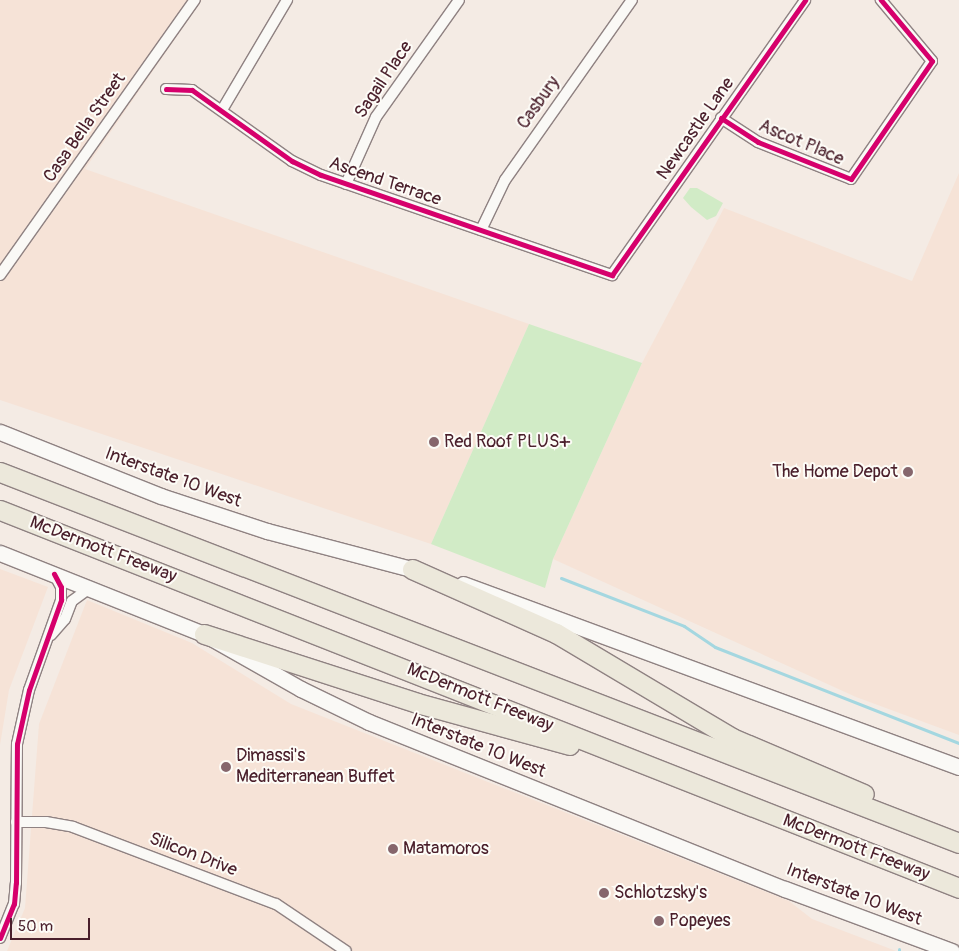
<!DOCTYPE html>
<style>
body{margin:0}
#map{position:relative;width:959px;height:951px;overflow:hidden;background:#f4ebe4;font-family:Pangolin,sans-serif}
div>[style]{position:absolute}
.built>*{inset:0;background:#f6e3d7}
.green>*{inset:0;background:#d1ebc6}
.stream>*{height:3px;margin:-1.5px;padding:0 1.5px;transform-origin:1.5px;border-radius:1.5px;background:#a4d7e0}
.roads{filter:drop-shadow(1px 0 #8f8282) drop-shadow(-1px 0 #8f8282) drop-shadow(0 1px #8f8282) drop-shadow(0 -1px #8f8282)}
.minor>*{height:10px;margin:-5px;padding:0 5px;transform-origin:5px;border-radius:5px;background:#faf9f6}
.secondary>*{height:15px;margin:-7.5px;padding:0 7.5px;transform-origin:7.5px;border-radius:7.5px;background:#faf9f6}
.motorway>*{height:19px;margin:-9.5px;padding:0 9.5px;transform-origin:9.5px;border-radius:9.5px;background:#ece8db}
.cycleway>*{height:5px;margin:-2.5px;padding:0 2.5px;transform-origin:2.5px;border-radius:2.5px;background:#d6006c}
.dots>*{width:14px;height:14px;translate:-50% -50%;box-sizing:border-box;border:2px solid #fdfcf7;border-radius:50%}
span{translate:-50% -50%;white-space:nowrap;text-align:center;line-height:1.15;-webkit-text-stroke:4px #fdfcf7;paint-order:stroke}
.street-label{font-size:18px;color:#4a1f2b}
.poi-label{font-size:18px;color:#4a1f2b}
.left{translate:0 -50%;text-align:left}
.right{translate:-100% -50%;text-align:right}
.scale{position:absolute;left:10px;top:918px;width:80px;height:22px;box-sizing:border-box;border:2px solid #4a1f2b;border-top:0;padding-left:6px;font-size:15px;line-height:18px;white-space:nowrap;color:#4a1f2b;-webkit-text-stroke:4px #fdfcf7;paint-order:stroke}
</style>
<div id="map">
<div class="built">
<div style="clip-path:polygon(0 0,202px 0,85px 169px,529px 324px,431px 544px,0 400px)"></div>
<div style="clip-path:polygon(959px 173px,959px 735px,856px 697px,553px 559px,642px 363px,724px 208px,912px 281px)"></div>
<div style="clip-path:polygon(0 569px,48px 587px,9px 690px,0 745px)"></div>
<div style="clip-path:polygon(87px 600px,192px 643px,291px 704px,789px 901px,812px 919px,896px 951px,7px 951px,25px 908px,39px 724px)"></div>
</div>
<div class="green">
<div style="clip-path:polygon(690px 188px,697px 188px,723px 203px,716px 216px,707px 220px,691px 207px,683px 198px)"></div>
<div style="clip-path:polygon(529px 324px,642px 363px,553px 559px,545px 588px,431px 544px)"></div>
</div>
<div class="stream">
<div style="left:561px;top:578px;width:132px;rotate:21.3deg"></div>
<div style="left:684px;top:626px;width:37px;rotate:34deg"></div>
<div style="left:715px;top:647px;width:262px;rotate:21.5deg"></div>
<div style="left:899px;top:951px;width:2px;rotate:-90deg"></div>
</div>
<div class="roads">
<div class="minor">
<div style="left:166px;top:89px;width:26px;rotate:2deg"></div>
<div style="left:192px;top:90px;width:123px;rotate:35.4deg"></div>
<div style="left:292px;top:161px;width:32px;rotate:26deg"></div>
<div style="left:321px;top:175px;width:308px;rotate:19deg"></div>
<div style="left:612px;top:275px;width:336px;rotate:-54.9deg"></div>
<div style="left:222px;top:110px;width:128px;rotate:-59.4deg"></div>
<div style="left:721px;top:118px;width:44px;rotate:33deg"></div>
<div style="left:758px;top:142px;width:100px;rotate:21.7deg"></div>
<div style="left:851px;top:179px;width:143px;rotate:-55.5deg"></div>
<div style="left:932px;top:61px;width:80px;rotate:-129.9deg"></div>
<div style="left:346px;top:184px;width:73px;rotate:-65.9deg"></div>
<div style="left:376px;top:117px;width:143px;rotate:-54.6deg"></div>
<div style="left:481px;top:230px;width:55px;rotate:-64.4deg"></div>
<div style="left:505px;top:180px;width:220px;rotate:-54.8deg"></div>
<div style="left:0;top:275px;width:337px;rotate:-54.7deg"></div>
<div style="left:51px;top:635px;width:21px;rotate:-49deg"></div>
<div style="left:65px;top:619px;width:19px;rotate:-69deg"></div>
<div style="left:72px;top:601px;width:22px;rotate:-36deg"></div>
<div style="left:16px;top:822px;width:30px"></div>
<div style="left:46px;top:822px;width:27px;rotate:10deg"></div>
<div style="left:73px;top:827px;width:217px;rotate:20.8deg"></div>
<div style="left:276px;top:904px;width:84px;rotate:33.9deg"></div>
<div style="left:0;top:938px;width:37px;rotate:-68deg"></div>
<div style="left:14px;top:904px;width:21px;rotate:-85deg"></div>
<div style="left:16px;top:883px;width:139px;rotate:-89.6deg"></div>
<div style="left:17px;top:744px;width:55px;rotate:-77.5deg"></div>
<div style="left:29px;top:690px;width:96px;rotate:-70.4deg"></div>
<div style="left:61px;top:600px;width:13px;rotate:-90deg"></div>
<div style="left:61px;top:587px;width:15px;rotate:-118deg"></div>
</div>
<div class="secondary">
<div style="left:0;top:432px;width:173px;rotate:21.7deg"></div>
<div style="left:161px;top:496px;width:112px;rotate:18.3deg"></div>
<div style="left:267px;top:531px;width:160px;rotate:14.8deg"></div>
<div style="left:0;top:553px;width:219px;rotate:21.7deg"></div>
<div style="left:204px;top:634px;width:112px;rotate:29.6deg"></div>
<div style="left:301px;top:689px;width:76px;rotate:25.9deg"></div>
<div style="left:369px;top:722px;width:448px;rotate:21.9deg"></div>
<div style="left:785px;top:889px;width:178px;rotate:20.4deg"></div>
<div style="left:463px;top:584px;width:529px;rotate:20.25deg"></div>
</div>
<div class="motorway">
<div style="left:0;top:472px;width:1028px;rotate:21.15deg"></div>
<div style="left:0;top:510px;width:1031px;rotate:21.51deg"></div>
<div style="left:412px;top:569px;width:158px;rotate:24deg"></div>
<div style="left:556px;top:633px;width:205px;rotate:30.8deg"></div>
<div style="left:732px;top:738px;width:143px;rotate:23deg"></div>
<div style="left:204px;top:634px;width:224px;rotate:17.9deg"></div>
<div style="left:417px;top:703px;width:158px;rotate:15.4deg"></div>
</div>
</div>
<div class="cycleway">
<div style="left:166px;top:89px;width:26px;rotate:2deg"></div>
<div style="left:192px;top:90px;width:123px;rotate:35.4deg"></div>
<div style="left:292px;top:161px;width:32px;rotate:26deg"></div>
<div style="left:321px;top:175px;width:308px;rotate:19deg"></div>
<div style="left:612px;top:275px;width:336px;rotate:-54.9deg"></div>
<div style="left:721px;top:118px;width:44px;rotate:33deg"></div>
<div style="left:758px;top:142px;width:100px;rotate:21.7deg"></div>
<div style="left:851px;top:179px;width:143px;rotate:-55.5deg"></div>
<div style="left:932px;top:61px;width:80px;rotate:-129.9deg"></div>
<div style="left:0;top:938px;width:37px;rotate:-68deg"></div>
<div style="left:14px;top:904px;width:21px;rotate:-85deg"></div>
<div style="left:16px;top:883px;width:139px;rotate:-89.6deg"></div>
<div style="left:17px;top:744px;width:55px;rotate:-77.5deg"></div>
<div style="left:29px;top:690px;width:96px;rotate:-70.4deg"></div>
<div style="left:61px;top:600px;width:13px;rotate:-90deg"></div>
<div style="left:61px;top:587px;width:15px;rotate:-118deg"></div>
</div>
<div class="dots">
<div style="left:434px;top:442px;background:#86666c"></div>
<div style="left:908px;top:472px;background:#86666c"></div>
<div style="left:226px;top:767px;background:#86666c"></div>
<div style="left:393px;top:849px;background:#86666c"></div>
<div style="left:604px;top:893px;background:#86666c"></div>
<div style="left:659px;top:921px;background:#86666c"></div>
</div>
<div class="street-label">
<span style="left:384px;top:80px;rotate:-56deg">Sagail Place</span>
<span style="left:539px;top:103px;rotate:-55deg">Casbury</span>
<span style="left:85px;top:128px;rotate:-55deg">Casa Bella Street</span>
<span style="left:696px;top:129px;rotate:-55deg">Newcastle Lane</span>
<span style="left:801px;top:143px;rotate:23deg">Ascot Place</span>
<span style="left:385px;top:182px;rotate:19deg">Ascend Terrace</span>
<span style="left:173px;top:478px;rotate:20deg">Interstate 10 West</span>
<span style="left:103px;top:550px;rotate:21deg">McDermott Freeway</span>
<span style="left:480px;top:698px;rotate:22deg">McDermott Freeway</span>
<span style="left:478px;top:746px;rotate:22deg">Interstate 10 West</span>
<span style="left:856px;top:848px;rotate:21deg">McDermott Freeway</span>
<span style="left:193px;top:855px;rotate:21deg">Silicon Drive</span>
<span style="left:854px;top:895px;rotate:21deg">Interstate 10 West</span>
</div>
<div class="poi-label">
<span class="left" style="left:444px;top:442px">Red Roof PLUS+</span>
<span class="right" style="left:898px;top:472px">The Home Depot</span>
<span class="left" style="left:236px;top:767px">Dimassi's<br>Mediterranean Buffet</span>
<span class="left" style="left:403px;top:849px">Matamoros</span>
<span class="left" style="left:614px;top:893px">Schlotzsky's</span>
<span class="left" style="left:669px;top:921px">Popeyes</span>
</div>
<div class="scale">50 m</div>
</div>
